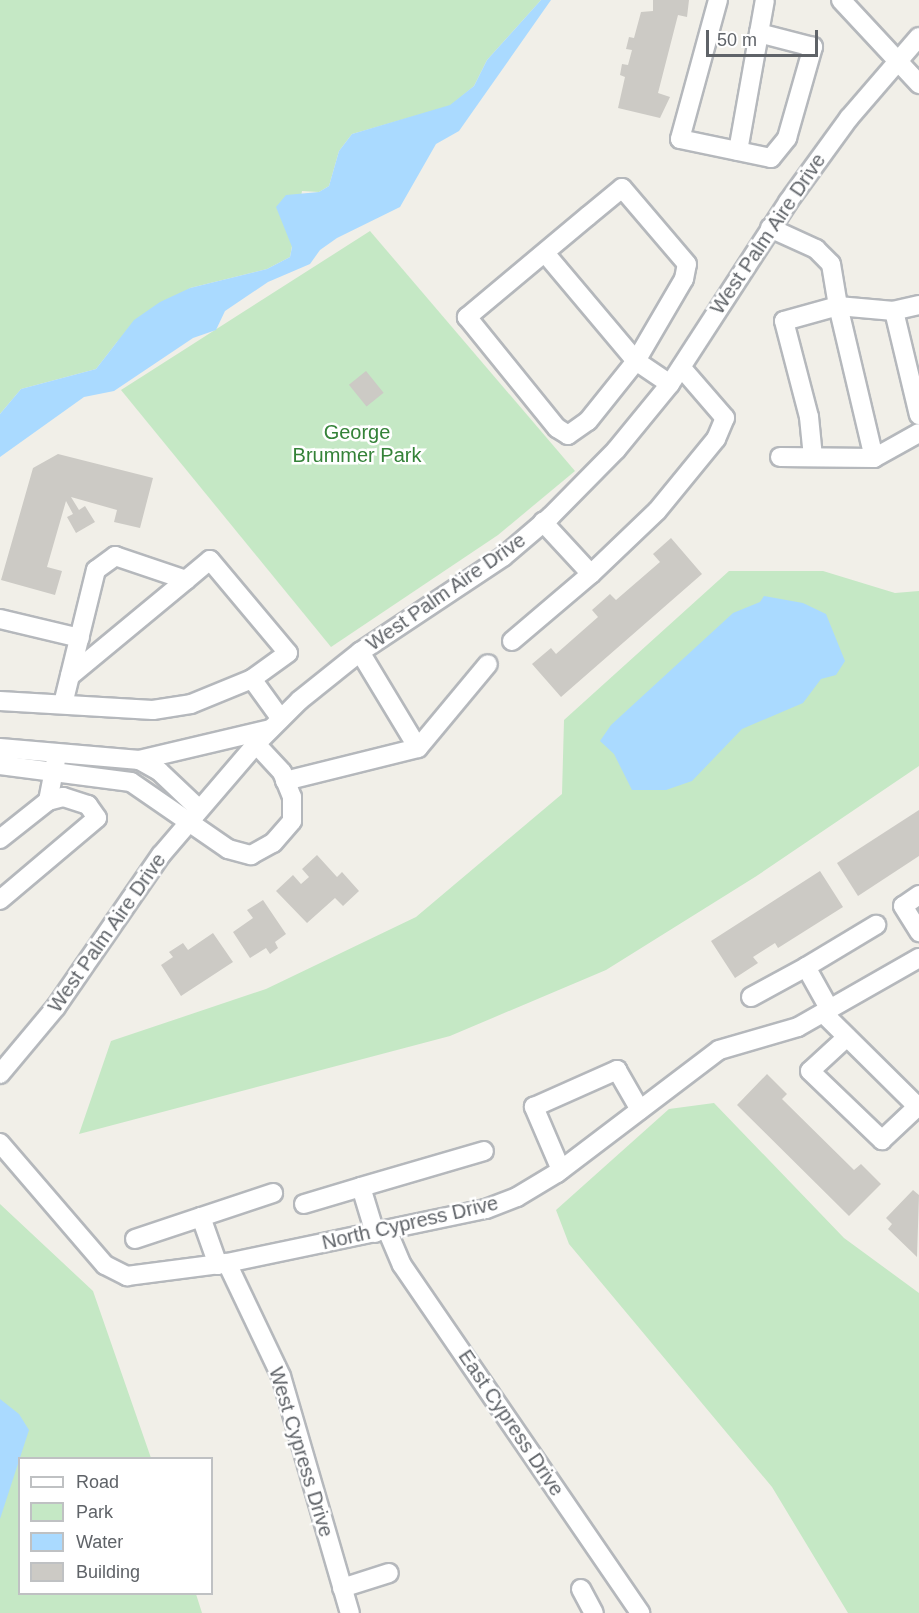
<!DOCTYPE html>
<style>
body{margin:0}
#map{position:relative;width:919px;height:1613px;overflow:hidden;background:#f1efe8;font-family:Helvetica,sans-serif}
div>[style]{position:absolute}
.green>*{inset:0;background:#c5e8c5}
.water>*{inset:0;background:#aadaff}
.building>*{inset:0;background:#cccac5;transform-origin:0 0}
.roads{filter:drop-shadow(2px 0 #b5b8bc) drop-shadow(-2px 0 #b5b8bc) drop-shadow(0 2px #b5b8bc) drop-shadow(0 -2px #b5b8bc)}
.minor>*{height:18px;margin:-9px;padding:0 9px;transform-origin:9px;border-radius:9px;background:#fff}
span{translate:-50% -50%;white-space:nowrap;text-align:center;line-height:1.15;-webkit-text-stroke:5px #fff;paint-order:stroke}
.street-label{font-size:20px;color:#5f6368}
.park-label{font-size:20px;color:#348238}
.legend{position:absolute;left:18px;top:1457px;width:195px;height:138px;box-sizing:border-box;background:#fff;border:2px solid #bfc1c3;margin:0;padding:8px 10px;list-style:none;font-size:18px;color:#5f6368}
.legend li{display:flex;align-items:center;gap:12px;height:30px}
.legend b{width:30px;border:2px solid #bfc1c3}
.scale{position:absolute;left:706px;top:30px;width:112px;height:27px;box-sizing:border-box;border:3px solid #5f6368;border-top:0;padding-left:8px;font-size:18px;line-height:21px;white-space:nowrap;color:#5f6368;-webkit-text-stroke:4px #fff;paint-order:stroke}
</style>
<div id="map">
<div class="green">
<div style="clip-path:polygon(0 0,541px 0,487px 60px,474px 86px,450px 106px,352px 134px,339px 151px,329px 186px,319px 192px,302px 191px,290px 257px,267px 269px,190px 288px,117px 342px,96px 369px,21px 389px,0 414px)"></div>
<div style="clip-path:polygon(370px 231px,575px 471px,498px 535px,331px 647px,121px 390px)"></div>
<div style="clip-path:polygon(729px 571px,823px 571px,895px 593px,919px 591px,919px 766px,755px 877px,606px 970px,450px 1036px,79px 1134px,111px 1041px,266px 989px,416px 917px,562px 794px,564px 720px)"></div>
<div style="clip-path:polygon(714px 1103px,844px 1238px,919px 1293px,919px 1613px,848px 1613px,772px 1487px,569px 1244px,556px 1210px,669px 1109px)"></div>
<div style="clip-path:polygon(0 1204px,93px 1291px,151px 1458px,20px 1458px,20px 1594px,196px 1594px,202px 1613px,0 1613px)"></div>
</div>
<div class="water">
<div style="clip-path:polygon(541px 0,551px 0,459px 131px,436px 144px,400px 207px,337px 238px,320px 250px,310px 264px,268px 282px,225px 311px,216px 330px,193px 338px,114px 391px,84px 397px,0 457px,0 414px,21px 389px,96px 369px,134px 320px,160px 302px,190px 288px,267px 269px,290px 257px,292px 247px,276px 207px,286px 195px,319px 192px,329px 186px,339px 151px,352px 134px,450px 105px,474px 86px,487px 60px)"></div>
<div style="clip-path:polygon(764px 596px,803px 603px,826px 614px,845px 661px,836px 675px,821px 679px,803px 703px,742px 729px,692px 781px,666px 790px,632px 790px,614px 754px,600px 741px,611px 725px,733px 613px,760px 602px)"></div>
<div style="clip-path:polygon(0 1399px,19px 1414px,29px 1430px,0 1519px)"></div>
</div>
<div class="building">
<div style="clip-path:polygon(653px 0,689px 0,687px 17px,678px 15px,658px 93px,670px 97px,660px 118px,618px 108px,625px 77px,620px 75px,622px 64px,628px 65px,632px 50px,626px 49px,629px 37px,634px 38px,641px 12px,653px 11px)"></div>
<div style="left:366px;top:371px;width:28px;height:22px;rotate:51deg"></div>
<div style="clip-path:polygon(58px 454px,153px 478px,140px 528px,114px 522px,117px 510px,71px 497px,79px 510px,85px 506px,95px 522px,76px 533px,67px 517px,73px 514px,66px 501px,47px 567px,62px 571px,55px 595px,1px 580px,33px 468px)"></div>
<div style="clip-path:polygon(671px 538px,702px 574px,561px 697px,532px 664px,551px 648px,556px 654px,598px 617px,592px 610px,610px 594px,616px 600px,660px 562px,653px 554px)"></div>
<div style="clip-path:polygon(919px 810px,919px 856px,858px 896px,837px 863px)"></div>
<div style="clip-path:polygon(317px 855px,337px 877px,342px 872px,359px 891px,343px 906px,335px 898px,307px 923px,276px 891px,293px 875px,301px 884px,309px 877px,302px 869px)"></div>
<div style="clip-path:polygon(820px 871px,843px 907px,778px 948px,775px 943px,753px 957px,758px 963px,735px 978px,711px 941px)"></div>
<div style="clip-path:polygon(263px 900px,286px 934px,275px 942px,278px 948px,270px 954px,266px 948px,250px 958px,233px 932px,253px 918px,247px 910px)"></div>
<div style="clip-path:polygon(213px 933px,233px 962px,181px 996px,161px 965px,173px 957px,169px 952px,183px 943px,188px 950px)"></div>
<div style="clip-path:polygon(767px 1074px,787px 1094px,782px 1099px,854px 1170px,861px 1164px,881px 1184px,849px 1216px,737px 1105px)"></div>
<div style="clip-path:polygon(913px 1190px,919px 1195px,917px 1257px,888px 1229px,892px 1224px,886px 1218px)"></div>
</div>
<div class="roads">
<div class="minor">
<div style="left:718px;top:0;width:144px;rotate:105.3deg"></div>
<div style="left:680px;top:139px;width:93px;rotate:11.8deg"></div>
<div style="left:771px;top:158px;width:26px;rotate:-51deg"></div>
<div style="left:787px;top:138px;width:95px;rotate:-74.1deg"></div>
<div style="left:813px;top:47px;width:56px;rotate:-165.5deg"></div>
<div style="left:841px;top:0;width:115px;rotate:47.1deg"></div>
<div style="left:738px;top:151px;width:153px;rotate:-79.9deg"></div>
<div style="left:770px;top:228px;width:51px;rotate:24.5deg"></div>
<div style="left:816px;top:249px;width:21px;rotate:45deg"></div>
<div style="left:831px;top:264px;width:43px;rotate:80.5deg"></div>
<div style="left:838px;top:306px;width:56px;rotate:164.5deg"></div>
<div style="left:784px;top:321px;width:99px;rotate:75.4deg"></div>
<div style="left:809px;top:417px;width:40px;rotate:84.3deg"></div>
<div style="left:545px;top:253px;width:141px;rotate:49.9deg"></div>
<div style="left:636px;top:361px;width:95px;rotate:-59.7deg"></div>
<div style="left:684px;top:279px;width:15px;rotate:-79deg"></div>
<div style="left:687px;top:264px;width:100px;rotate:-130.5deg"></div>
<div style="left:622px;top:188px;width:44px;rotate:140.5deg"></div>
<div style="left:588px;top:216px;width:158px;rotate:140.1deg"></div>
<div style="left:467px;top:317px;width:143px;rotate:51deg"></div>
<div style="left:557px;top:428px;width:13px;rotate:32deg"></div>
<div style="left:568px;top:435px;width:24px;rotate:-35deg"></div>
<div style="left:588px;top:421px;width:77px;rotate:-51.3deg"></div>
<div style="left:636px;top:361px;width:41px;rotate:34.1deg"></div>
<div style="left:919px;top:305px;width:26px;rotate:167deg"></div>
<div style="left:894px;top:311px;width:107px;rotate:76.5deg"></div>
<div style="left:780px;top:457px;width:94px;rotate:0.6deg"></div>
<div style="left:874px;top:458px;width:156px;rotate:-103.3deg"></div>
<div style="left:838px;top:306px;width:56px;rotate:5.1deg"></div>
<div style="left:874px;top:458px;width:51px;rotate:-29.1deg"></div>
<div style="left:591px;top:574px;width:91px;rotate:-43.7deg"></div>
<div style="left:657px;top:511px;width:93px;rotate:-50.7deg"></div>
<div style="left:716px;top:439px;width:23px;rotate:-67deg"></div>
<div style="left:725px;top:418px;width:67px;rotate:-130.8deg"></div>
<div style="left:0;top:619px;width:82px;rotate:13.4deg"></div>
<div style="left:512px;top:641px;width:104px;rotate:-40.3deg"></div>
<div style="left:591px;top:574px;width:71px;rotate:-132.7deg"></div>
<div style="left:360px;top:652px;width:112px;rotate:58.9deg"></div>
<div style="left:70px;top:676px;width:151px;rotate:-39.6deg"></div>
<div style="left:0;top:701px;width:153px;rotate:3.4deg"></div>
<div style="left:153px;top:710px;width:38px;rotate:-9deg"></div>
<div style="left:191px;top:704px;width:66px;rotate:-22.3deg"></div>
<div style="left:252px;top:679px;width:49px;rotate:54.1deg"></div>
<div style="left:63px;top:704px;width:138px;rotate:-76.2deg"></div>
<div style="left:96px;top:570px;width:24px;rotate:-36deg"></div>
<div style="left:115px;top:556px;width:75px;rotate:18.7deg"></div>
<div style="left:186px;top:580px;width:31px;rotate:-40deg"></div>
<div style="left:210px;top:560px;width:121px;rotate:50deg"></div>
<div style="left:288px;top:653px;width:44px;rotate:144.2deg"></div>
<div style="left:0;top:748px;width:140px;rotate:4.9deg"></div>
<div style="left:139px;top:760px;width:23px;rotate:29deg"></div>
<div style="left:159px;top:771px;width:55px;rotate:43.5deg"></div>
<div style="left:139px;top:760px;width:135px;rotate:-13.3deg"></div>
<div style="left:0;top:765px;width:132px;rotate:7.4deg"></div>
<div style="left:131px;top:782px;width:118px;rotate:34.6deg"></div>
<div style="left:228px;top:849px;width:24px;rotate:15deg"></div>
<div style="left:251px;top:855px;width:25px;rotate:-29deg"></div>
<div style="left:273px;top:843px;width:29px;rotate:-49deg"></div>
<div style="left:292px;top:821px;width:24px;rotate:-90deg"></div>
<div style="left:292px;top:797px;width:27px;rotate:-112deg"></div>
<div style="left:282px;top:772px;width:38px;rotate:-133deg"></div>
<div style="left:285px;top:781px;width:137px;rotate:-13.9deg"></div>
<div style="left:418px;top:748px;width:109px;rotate:-50.2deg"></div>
<div style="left:0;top:839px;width:61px;rotate:-38.4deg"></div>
<div style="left:48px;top:801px;width:42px;rotate:-79deg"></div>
<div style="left:919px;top:895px;width:19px;rotate:145deg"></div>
<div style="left:903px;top:906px;width:31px;rotate:58deg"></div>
<div style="left:0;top:900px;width:127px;rotate:-40.2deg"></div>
<div style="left:97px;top:818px;width:16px;rotate:-125deg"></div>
<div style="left:88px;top:805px;width:26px;rotate:-162deg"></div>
<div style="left:63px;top:797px;width:16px;rotate:165deg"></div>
<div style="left:806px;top:967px;width:82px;rotate:-31deg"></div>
<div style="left:751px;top:997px;width:63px;rotate:-28.6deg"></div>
<div style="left:806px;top:967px;width:49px;rotate:60.8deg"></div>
<div style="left:824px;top:1014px;width:134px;rotate:44.7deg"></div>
<div style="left:847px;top:1037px;width:50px;rotate:137.4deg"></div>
<div style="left:810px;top:1071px;width:100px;rotate:43.8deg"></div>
<div style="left:882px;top:1140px;width:48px;rotate:-43.3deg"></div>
<div style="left:0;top:1074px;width:87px;rotate:-50.1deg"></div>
<div style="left:56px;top:1007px;width:185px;rotate:-55.4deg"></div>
<div style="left:161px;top:855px;width:146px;rotate:-49.4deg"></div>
<div style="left:256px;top:744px;width:62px;rotate:-45deg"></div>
<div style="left:300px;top:700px;width:77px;rotate:-38.7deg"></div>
<div style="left:360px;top:652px;width:172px;rotate:-33.6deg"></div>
<div style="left:503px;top:557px;width:63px;rotate:-40.5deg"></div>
<div style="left:551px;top:516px;width:93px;rotate:-45.4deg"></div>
<div style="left:616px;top:450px;width:85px;rotate:-50.7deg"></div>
<div style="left:670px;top:384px;width:217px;rotate:-57deg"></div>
<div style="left:788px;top:202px;width:104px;rotate:-54deg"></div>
<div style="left:849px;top:118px;width:107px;rotate:-49.2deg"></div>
<div style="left:0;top:1143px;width:161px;rotate:49.3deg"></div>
<div style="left:105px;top:1265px;width:25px;rotate:27deg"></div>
<div style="left:127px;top:1276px;width:101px;rotate:-7.4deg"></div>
<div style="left:227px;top:1263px;width:265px;rotate:-11.8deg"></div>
<div style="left:486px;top:1209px;width:33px;rotate:-21deg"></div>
<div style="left:517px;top:1197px;width:47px;rotate:-31deg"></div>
<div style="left:557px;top:1173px;width:203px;rotate:-37.2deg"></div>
<div style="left:719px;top:1050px;width:82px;rotate:-16.2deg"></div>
<div style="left:798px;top:1027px;width:139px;rotate:-29.7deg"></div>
<div style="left:561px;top:1170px;width:69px;rotate:-113.2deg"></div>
<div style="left:534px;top:1107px;width:91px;rotate:-24deg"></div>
<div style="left:617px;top:1070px;width:46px;rotate:60.1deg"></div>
<div style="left:361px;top:1187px;width:128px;rotate:-16.3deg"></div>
<div style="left:304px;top:1204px;width:59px;rotate:-16.6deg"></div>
<div style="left:361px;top:1187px;width:48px;rotate:73.1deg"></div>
<div style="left:201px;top:1217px;width:76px;rotate:-18.4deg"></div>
<div style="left:387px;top:1230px;width:38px;rotate:67deg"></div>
<div style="left:402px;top:1265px;width:422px;rotate:55.6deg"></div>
<div style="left:135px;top:1239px;width:70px;rotate:-18.4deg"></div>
<div style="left:201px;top:1217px;width:51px;rotate:70.5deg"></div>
<div style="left:227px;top:1263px;width:125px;rotate:64.5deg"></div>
<div style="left:281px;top:1376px;width:247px;rotate:73.8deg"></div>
<div style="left:342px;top:1588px;width:49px;rotate:-17.7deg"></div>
<div style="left:581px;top:1589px;width:27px;rotate:62deg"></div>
</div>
</div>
<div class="street-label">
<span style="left:768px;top:234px;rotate:-56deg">West Palm Aire Drive</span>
<span style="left:446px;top:592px;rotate:-35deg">West Palm Aire Drive</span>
<span style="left:107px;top:933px;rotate:-55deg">West Palm Aire Drive</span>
<span style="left:410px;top:1223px;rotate:-13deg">North Cypress Drive</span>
<span style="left:511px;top:1423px;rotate:56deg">East Cypress Drive</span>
<span style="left:301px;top:1452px;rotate:73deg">West Cypress Drive</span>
</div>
<div class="park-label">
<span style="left:357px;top:444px">George<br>Brummer Park</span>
</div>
<ul class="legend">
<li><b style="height:8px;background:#fff"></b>Road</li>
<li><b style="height:16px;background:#c5e8c5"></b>Park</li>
<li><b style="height:16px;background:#aadaff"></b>Water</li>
<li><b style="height:16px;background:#cccac5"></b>Building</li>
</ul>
<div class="scale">50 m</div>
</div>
